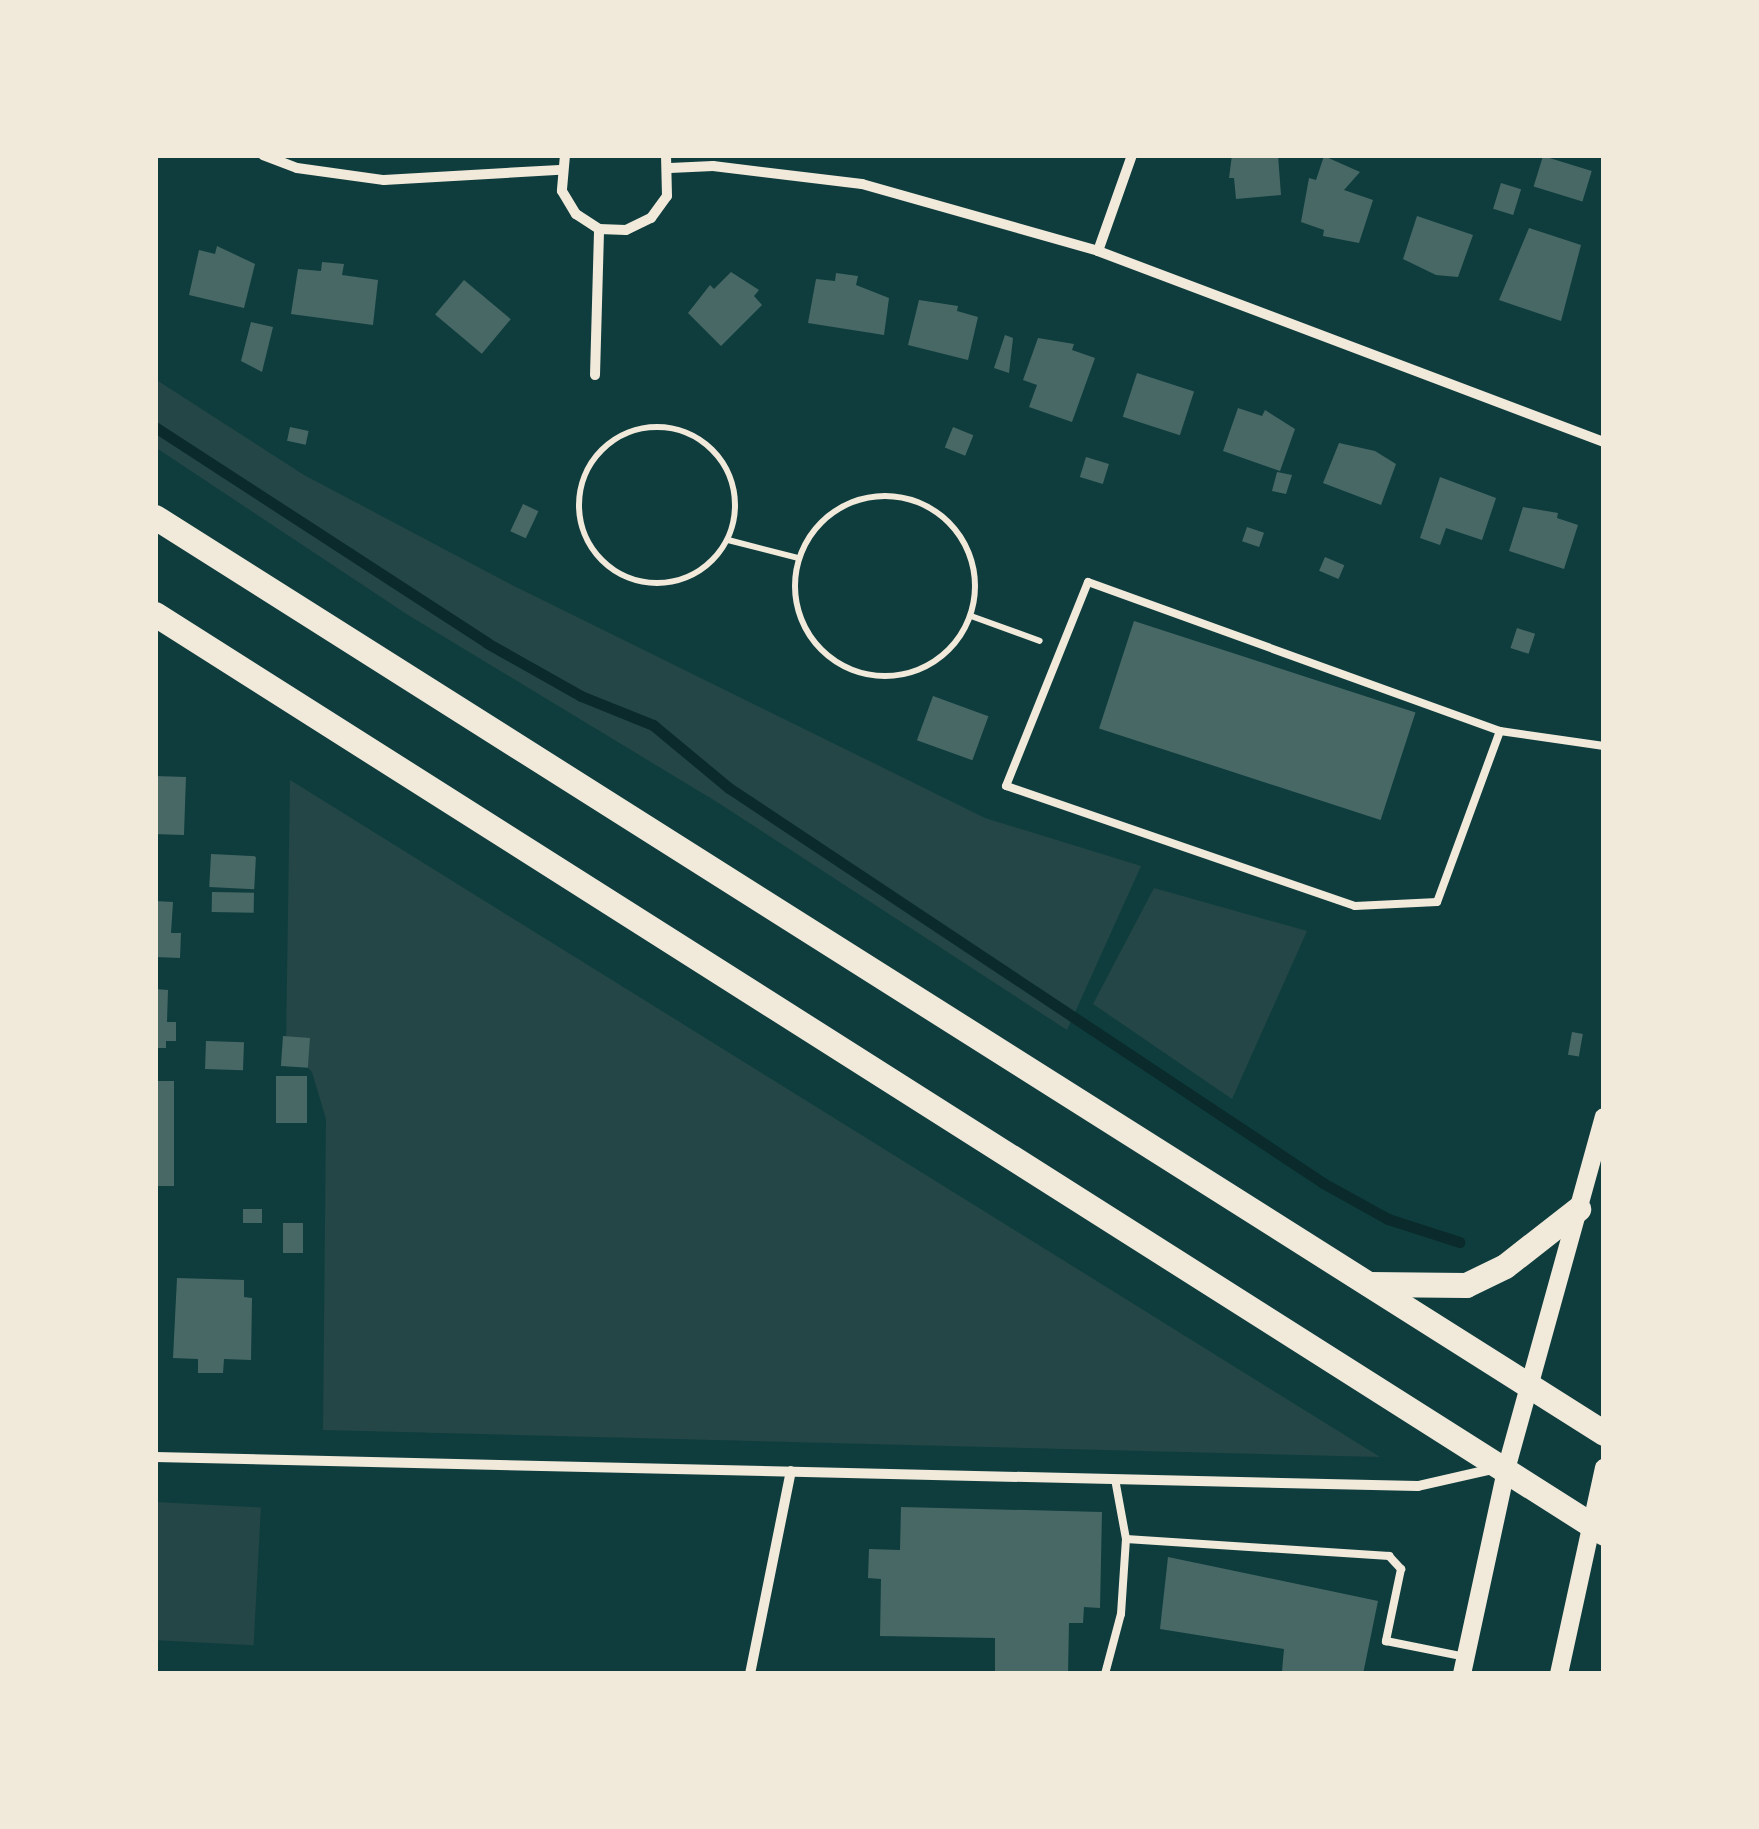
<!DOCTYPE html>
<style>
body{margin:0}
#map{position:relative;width:1759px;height:1829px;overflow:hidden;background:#0f3d3e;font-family:"Sofia Sans Condensed",sans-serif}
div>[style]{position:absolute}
.green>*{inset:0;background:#244646;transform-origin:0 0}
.stream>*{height:11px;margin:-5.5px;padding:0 5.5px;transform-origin:5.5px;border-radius:5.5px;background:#0a2a2b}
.building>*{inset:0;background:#486865;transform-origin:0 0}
.path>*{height:6px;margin:-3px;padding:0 3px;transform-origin:3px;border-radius:3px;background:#f1e9da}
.path>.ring{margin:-3px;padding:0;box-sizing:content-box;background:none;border:6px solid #f1e9da;border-radius:50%}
.service>*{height:8px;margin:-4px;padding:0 4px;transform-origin:4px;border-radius:4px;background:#f1e9da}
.minor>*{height:10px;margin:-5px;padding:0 5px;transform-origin:5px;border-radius:5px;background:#f1e9da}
.tertiary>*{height:18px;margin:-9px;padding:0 9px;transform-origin:9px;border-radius:9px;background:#f1e9da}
.primary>*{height:25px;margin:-12.5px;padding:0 12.5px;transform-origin:12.5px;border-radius:12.5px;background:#f1e9da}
span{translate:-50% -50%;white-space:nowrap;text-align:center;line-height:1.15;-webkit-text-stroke:10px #f1e9da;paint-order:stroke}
.frame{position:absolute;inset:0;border:158px solid #f1e9da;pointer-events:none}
</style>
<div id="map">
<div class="green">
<div style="clip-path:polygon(155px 379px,304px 475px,514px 586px,985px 818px,1141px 866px,1067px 1030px,717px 802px,408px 615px,155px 447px)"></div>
<div style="clip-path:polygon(290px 780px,1380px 1457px,323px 1430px,326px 1119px,312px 1072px,286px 1045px)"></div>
<div style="clip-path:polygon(1154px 888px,1307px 931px,1232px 1099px,1093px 1004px)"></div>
<div style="left:155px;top:1502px;width:106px;height:138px;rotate:3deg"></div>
</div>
<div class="stream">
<div style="left:155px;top:427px;width:396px;rotate:33deg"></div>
<div style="left:487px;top:643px;width:108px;rotate:29.4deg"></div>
<div style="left:581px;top:696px;width:78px;rotate:21.9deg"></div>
<div style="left:653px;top:725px;width:99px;rotate:39.7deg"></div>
<div style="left:729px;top:788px;width:713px;rotate:33.62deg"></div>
<div style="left:1323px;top:1183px;width:74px;rotate:29deg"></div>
<div style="left:1388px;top:1219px;width:75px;rotate:17.9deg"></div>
</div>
<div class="building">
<div style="clip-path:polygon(1232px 155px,1278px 155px,1281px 195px,1236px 199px,1234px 178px,1229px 178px)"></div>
<div style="clip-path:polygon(1324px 156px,1360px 172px,1344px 190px,1373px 200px,1359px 243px,1323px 236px,1324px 230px,1301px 222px,1309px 178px,1316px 180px)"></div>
<div style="left:1543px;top:156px;width:51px;height:32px;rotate:17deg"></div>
<div style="left:1501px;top:183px;width:21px;height:27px;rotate:17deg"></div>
<div style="clip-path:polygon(1417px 216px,1473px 235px,1458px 277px,1436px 275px,1403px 259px)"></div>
<div style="clip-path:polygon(1529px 228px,1581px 245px,1561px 321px,1499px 300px)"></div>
<div style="clip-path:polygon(217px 246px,255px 264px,244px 308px,189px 295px,199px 250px,215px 254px)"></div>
<div style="clip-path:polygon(322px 262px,344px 264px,342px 275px,378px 280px,373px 325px,291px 314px,298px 269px,321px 271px)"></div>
<div style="clip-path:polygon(731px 272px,759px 290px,754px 296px,762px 305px,721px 346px,688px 313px,710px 285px,714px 289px)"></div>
<div style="clip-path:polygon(836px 273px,858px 276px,856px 285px,889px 298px,884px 335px,808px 323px,816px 279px,835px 281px)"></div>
<div style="left:464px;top:280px;width:61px;height:45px;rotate:40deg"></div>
<div style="clip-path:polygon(919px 300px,958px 306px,957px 311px,978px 317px,968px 360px,908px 345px)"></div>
<div style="clip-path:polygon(251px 322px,273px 327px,262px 372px,241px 361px)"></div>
<div style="clip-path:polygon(1005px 335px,1013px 338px,1009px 373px,994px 368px)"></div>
<div style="clip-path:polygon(1038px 338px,1074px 344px,1072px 350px,1095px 358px,1072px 422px,1029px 407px,1037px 385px,1023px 380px)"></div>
<div style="left:1137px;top:373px;width:60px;height:46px;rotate:18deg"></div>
<div style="clip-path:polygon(1238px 408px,1262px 416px,1265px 410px,1295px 429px,1280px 471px,1223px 451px)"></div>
<div style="left:290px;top:427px;width:19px;height:14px;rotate:12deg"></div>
<div style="left:953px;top:427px;width:22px;height:22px;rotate:22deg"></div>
<div style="clip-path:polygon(1339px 443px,1375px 451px,1396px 464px,1381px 505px,1323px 483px)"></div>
<div style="left:1086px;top:457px;width:24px;height:21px;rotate:17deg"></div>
<div style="clip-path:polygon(1277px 472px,1292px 475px,1286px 494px,1272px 491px)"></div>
<div style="clip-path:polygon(1440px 477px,1496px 498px,1482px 540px,1446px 528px,1440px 545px,1420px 538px)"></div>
<div style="left:523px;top:504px;width:17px;height:30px;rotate:25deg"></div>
<div style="clip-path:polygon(1523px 507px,1558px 513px,1557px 518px,1578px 525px,1564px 569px,1509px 551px)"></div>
<div style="left:1247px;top:527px;width:18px;height:15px;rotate:19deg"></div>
<div style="left:1325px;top:557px;width:21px;height:15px;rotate:23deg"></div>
<div style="left:1134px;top:621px;width:296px;height:113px;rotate:18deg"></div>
<div style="left:1517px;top:628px;width:19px;height:21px;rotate:18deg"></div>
<div style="left:933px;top:696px;width:59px;height:47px;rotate:20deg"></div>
<div style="left:155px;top:776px;width:31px;height:58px;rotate:2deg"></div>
<div style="left:211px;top:854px;width:45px;height:33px;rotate:3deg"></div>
<div style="left:212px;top:892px;width:42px;height:20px;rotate:1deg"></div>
<div style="clip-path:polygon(155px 901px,173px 902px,171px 933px,181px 933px,180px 958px,155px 957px)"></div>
<div style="clip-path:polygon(155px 989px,168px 990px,167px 1022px,176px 1022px,176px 1041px,166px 1041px,166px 1048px,155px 1048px)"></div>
<div style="left:1572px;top:1032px;width:11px;height:23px;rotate:10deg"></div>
<div style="left:283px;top:1036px;width:27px;height:30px;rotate:4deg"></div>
<div style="left:206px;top:1041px;width:38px;height:28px;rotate:2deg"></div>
<div style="left:276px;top:1076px;width:31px;height:47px"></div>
<div style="left:155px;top:1081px;width:19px;height:105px"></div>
<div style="left:243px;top:1209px;width:19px;height:14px"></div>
<div style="left:283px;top:1223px;width:20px;height:30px"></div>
<div style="clip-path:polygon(177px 1278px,244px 1280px,244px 1297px,252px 1298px,251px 1360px,224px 1359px,223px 1373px,198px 1373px,198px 1359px,173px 1358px)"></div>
<div style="clip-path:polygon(901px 1507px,1102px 1512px,1100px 1608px,1084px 1607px,1083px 1623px,1069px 1623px,1068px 1674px,995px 1674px,995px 1638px,880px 1636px,881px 1579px,868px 1578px,869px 1549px,900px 1550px)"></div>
<div style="clip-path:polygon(1168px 1557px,1378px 1601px,1363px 1674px,1282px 1671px,1284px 1649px,1160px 1629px)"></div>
</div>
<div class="path">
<div class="ring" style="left:579px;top:427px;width:150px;height:150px"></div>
<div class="ring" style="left:795px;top:496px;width:174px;height:174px"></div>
<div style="left:728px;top:540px;width:72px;rotate:14.4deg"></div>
<div style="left:971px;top:616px;width:73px;rotate:19.9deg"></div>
</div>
<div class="service">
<div style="left:1500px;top:731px;width:182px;rotate:110.2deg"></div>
<div style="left:1437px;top:902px;width:82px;rotate:177.2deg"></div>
<div style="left:1355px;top:906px;width:369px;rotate:-161deg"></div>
<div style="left:1006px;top:786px;width:220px;rotate:-68.1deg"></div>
<div style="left:1088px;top:582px;width:438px;rotate:19.9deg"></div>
<div style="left:1500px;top:731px;width:105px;rotate:8.2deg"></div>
<div style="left:1126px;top:1539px;width:264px;rotate:3.7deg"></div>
<div style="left:1389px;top:1556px;width:18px;rotate:47deg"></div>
<div style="left:1401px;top:1569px;width:74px;rotate:101.8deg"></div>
<div style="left:1386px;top:1641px;width:82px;rotate:11.3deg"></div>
<div style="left:1105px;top:1674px;width:62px;rotate:-75.1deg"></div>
<div style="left:1121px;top:1614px;width:75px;rotate:-86.2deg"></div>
<div style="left:1126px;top:1539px;width:61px;rotate:-100.4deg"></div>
</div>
<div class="minor">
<div style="left:263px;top:155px;width:36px;rotate:21deg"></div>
<div style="left:297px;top:168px;width:88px;rotate:7.9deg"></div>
<div style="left:384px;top:180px;width:176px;rotate:-3.3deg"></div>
<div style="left:565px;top:155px;width:36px;rotate:95deg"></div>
<div style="left:562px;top:191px;width:27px;rotate:59deg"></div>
<div style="left:576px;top:214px;width:27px;rotate:33deg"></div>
<div style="left:599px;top:229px;width:27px;rotate:2deg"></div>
<div style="left:626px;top:230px;width:28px;rotate:-26deg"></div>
<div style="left:651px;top:218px;width:27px;rotate:-54deg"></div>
<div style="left:667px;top:196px;width:41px;rotate:-91.4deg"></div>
<div style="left:670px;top:168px;width:43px;rotate:-2.7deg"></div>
<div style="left:713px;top:166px;width:150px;rotate:6.9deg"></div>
<div style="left:862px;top:184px;width:245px;rotate:15.8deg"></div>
<div style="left:1098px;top:251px;width:541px;rotate:20.68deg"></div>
<div style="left:1098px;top:251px;width:102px;rotate:-70.5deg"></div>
<div style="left:595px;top:375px;width:146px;rotate:-88.4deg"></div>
<div style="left:155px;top:1457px;width:1263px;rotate:1.32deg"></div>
<div style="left:1418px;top:1486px;width:76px;rotate:-12.9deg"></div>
<div style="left:750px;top:1674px;width:207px;rotate:-78.6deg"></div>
</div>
<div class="tertiary">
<div style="left:1462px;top:1674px;width:213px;rotate:-77.8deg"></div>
<div style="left:1507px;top:1466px;width:362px;rotate:-74.5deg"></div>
<div style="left:1559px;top:1674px;width:211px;rotate:-77.7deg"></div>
</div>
<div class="primary">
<div style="left:155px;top:517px;width:1714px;rotate:32.3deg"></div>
<div style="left:155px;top:614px;width:1716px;rotate:32.38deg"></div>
<div style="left:1369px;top:1284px;width:97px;rotate:0.6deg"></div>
<div style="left:1466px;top:1285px;width:43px;rotate:-26deg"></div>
<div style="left:1505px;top:1266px;width:93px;rotate:-38deg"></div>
</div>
<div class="frame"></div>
</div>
